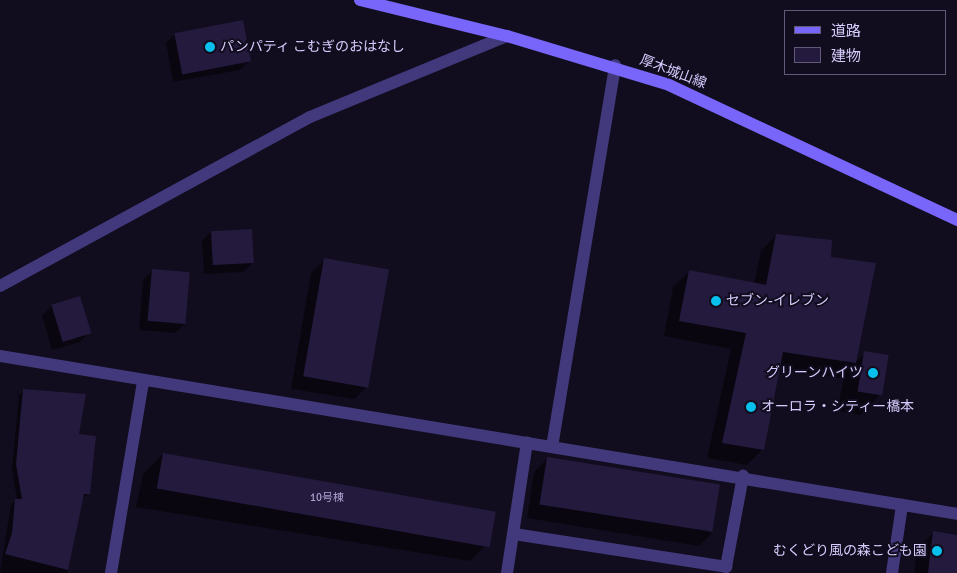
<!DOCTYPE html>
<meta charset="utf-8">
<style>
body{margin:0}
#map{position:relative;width:957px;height:573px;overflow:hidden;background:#110d1e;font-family:Signika,"Noto Sans JP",sans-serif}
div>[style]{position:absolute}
.shadow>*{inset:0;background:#0007}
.building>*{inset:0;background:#241a3e;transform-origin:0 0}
.minor>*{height:12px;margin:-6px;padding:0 6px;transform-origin:6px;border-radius:6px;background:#42397c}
.secondary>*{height:12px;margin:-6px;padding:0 6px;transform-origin:6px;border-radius:6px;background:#7866fa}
.dots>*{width:14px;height:14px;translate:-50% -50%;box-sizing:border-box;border:2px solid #110d1e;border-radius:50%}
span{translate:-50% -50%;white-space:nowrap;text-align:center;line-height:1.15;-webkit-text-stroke:4px #110d1e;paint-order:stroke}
.number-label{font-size:11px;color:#aaa0cd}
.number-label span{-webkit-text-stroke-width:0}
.poi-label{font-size:14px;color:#d6ccfd}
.left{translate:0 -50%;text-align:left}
.right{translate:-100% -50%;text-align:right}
.street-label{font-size:14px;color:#d6ccfd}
.legend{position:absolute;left:784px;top:10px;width:162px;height:65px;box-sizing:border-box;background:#110d1e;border:1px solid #605977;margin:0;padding:6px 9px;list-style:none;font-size:15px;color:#d6ccfd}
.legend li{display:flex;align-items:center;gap:10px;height:25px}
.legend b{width:25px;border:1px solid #605977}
</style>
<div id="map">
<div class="shadow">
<div style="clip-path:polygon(175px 34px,250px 60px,240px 70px,173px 82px,166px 43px)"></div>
<div style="clip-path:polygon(211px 232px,253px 263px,243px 272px,204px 274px,202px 241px)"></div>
<div style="clip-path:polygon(776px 235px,829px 258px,855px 363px,865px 353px,880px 395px,860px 415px,837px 411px,845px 372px,839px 378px,779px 369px,763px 449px,747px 465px,707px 458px,731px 349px,664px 336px,673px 287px,689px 272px,754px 284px,761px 251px)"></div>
<div style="clip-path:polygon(325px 260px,368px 386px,354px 399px,291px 389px,311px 273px)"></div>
<div style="clip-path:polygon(152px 271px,185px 324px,175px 333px,139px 330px,143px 280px)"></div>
<div style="clip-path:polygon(52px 306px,89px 332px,80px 342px,52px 350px,42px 315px)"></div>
<div style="clip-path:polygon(24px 390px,78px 435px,89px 494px,82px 498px,67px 573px,0 573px,11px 504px,17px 500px,12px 469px,19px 395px)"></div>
<div style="clip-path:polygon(163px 454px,490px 541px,470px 561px,136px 507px,143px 474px)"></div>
<div style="clip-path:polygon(547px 459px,712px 533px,699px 546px,527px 518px,534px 472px)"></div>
<div style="clip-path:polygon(933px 533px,957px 537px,957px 573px,914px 573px,917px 549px)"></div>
</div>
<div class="building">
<div style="left:243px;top:20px;width:42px;height:70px;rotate:79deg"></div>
<div style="left:252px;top:229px;width:34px;height:41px;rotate:87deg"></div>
<div style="clip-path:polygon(776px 234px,832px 240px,831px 257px,876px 263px,856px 363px,783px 352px,764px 450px,722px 443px,746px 333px,679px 321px,689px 270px,766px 285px)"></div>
<div style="left:324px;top:258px;width:66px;height:120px;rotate:10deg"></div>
<div style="left:152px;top:269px;width:38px;height:52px;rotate:5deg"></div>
<div style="left:80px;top:296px;width:39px;height:30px;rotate:73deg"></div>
<div style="left:864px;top:351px;width:25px;height:41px;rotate:9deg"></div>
<div style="clip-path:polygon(23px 389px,86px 394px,79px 434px,96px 436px,90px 494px,84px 494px,68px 570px,5px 554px,12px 533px,15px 499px,22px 499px,16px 464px)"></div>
<div style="left:163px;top:453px;width:338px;height:36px;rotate:10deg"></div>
<div style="left:547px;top:457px;width:175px;height:48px;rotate:9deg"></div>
<div style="clip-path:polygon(933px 531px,957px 535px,957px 573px,928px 573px)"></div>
</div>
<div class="minor">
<div style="left:0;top:286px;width:353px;rotate:-28.6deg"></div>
<div style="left:310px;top:117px;width:213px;rotate:-22.4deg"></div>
<div style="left:0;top:356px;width:970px;rotate:9.37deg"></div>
<div style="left:552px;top:447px;width:387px;rotate:-80.6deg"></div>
<div style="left:514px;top:534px;width:215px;rotate:8.8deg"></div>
<div style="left:726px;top:567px;width:93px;rotate:-79.4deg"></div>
<div style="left:111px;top:573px;width:194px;rotate:-80.5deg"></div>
<div style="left:507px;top:573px;width:132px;rotate:-81.3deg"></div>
<div style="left:892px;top:573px;width:69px;rotate:-81.6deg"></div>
</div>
<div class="secondary">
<div style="left:360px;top:0;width:151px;rotate:13.8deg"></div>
<div style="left:507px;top:36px;width:169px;rotate:16.8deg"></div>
<div style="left:669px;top:85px;width:318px;rotate:25.1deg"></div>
</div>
<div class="dots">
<div style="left:210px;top:47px;background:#08c0ed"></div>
<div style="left:716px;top:301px;background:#08c0ed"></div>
<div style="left:873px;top:373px;background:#08c0ed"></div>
<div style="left:751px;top:407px;background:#08c0ed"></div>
<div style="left:937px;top:551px;background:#08c0ed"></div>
</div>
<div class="number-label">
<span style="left:327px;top:498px">10号棟</span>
</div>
<div class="poi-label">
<span class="left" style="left:220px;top:47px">パンパティ こむぎのおはなし</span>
<span class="left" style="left:726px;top:301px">セブン-イレブン</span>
<span class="right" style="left:863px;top:373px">グリーンハイツ</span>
<span class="left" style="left:761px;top:407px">オーロラ・シティー橋本</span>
<span class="right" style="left:927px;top:551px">むくどり風の森こども園</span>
</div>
<div class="street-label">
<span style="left:673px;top:72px;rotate:21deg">厚木城山線</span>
</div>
<ul class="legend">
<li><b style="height:6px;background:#7866fa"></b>道路</li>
<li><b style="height:14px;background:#241a3e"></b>建物</li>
</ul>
</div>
